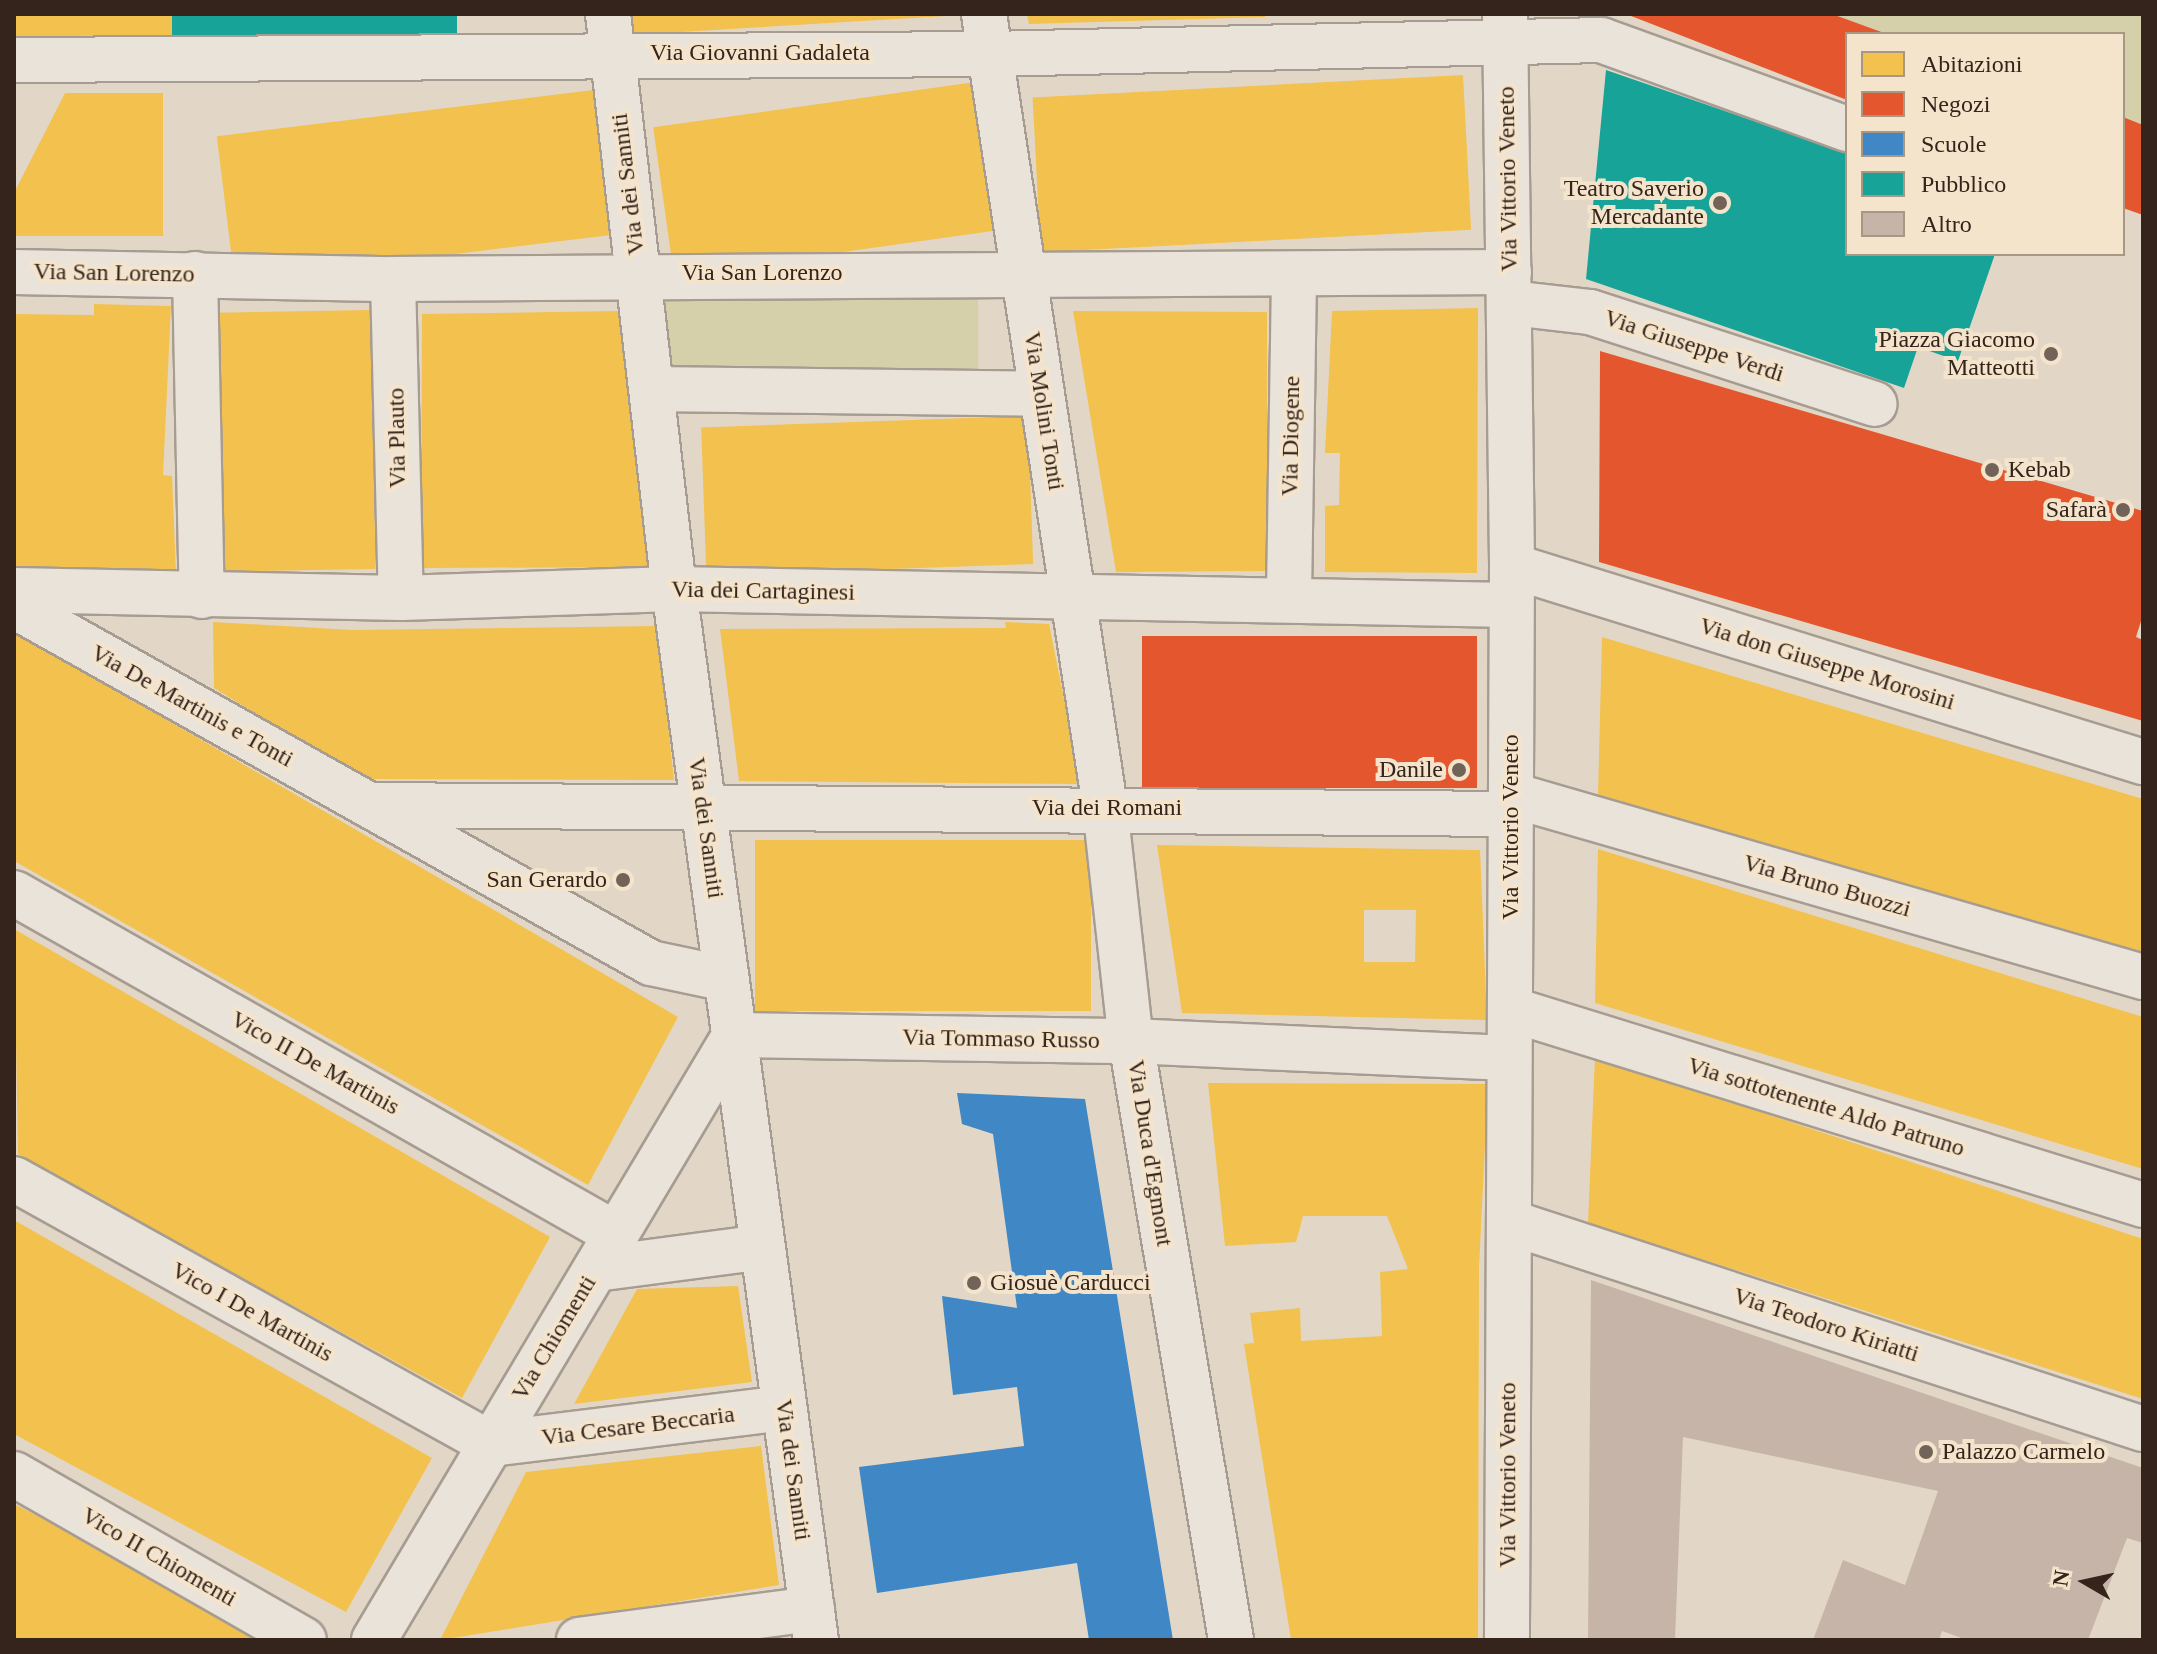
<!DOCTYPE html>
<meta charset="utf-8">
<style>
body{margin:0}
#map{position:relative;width:2157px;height:1654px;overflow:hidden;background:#e2d7c7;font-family:"Times New Roman",serif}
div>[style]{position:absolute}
.green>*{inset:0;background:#d5d0a9;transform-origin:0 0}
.homes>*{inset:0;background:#f2c14e;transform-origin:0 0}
.shops>*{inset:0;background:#e4572e;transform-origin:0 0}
.schools>*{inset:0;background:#3f88c5}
.public>*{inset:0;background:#17a398;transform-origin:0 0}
.building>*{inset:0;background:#c6b4a8}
.roads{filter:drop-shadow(2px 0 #a79c91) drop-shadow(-2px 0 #a79c91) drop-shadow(0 2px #a79c91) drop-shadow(0 -2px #a79c91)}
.street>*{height:44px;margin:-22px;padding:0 22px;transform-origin:22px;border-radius:22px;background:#eae3da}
.secondary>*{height:44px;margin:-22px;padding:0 22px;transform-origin:22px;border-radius:22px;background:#eae3da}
.dots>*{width:22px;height:22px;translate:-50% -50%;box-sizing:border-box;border:4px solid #f5e4cc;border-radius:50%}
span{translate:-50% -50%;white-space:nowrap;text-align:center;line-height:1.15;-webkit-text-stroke:8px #f5e4cc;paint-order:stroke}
.street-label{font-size:24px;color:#34241b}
.poi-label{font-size:24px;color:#34241b}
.right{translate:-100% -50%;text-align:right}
.left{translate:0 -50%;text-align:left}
.frame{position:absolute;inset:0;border:16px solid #34241b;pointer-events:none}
.legend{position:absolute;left:1845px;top:32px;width:280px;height:224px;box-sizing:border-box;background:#f5e4cc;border:2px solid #a89785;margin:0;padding:10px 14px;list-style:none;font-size:24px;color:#34241b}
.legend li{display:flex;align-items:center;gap:16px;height:40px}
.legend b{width:40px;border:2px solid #a89785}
.north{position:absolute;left:2045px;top:1542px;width:80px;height:80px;-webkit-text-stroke:6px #f5e4cc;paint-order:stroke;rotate:279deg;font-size:22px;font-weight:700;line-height:32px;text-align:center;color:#34241b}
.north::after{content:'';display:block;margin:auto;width:28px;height:36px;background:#34241b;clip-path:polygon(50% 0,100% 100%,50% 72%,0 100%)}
</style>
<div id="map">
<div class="green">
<div style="clip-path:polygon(1832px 14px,2143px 14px,2143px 125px,2123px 117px,2123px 34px,1888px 34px)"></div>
<div style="left:659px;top:294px;width:319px;height:76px"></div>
</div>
<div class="homes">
<div style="clip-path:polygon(14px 14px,172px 14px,172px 43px,142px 43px,142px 35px,14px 37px)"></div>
<div style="clip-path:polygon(629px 14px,946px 14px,946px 16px,631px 35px)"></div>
<div style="clip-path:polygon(1027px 14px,1265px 14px,1265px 17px,1029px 24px)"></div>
<div style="left:1463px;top:75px;width:155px;height:431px;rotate:87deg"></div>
<div style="left:975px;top:82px;width:150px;height:325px;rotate:82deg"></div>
<div style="left:593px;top:90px;width:146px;height:379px;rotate:83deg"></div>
<div style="clip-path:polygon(65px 93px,163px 93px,163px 236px,14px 236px,14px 193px)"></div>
<div style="clip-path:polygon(94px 304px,171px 306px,163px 475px,172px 476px,176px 574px,14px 574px,14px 314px,94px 315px)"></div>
<div style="clip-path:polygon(1478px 308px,1477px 573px,1325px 572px,1325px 506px,1339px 505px,1340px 453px,1325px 453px,1332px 311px)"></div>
<div style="left:371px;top:310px;width:259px;height:154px;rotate:89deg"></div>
<div style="clip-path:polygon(618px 311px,653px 567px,421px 568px,422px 314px)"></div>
<div style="clip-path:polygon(1073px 311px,1267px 312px,1267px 571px,1116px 572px)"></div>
<div style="left:1028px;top:416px;width:148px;height:327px;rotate:88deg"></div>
<div style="clip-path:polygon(213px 622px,352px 630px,657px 626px,674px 780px,363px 779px,214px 688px)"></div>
<div style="clip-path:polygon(1005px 622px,1049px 624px,1081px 784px,739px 781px,720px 629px,1006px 628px)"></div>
<div style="clip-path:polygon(14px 631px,678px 1017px,588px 1185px,14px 861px)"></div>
<div style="clip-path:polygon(1602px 637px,2143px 799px,2143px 959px,1598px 796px)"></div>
<div style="left:1091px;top:840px;width:171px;height:336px;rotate:90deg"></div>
<div style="clip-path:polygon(evenodd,1157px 845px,1480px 850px,1487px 1020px,1182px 1013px,1157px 845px,1364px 910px,1416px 910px,1415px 962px,1364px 962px,1364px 910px)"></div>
<div style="clip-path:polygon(1598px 849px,2143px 1017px,2143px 1169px,1595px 1003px)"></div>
<div style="clip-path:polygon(14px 929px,550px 1237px,462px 1398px,270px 1293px,265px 1300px,18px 1154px)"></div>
<div style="clip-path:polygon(1595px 1057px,2143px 1239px,2143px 1399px,1588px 1223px)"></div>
<div style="clip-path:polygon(1208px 1083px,1488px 1084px,1479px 1267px,1478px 1640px,1291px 1640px,1244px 1344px,1254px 1343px,1250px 1313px,1300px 1308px,1301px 1341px,1382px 1336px,1380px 1272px,1408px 1269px,1387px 1216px,1303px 1216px,1296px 1242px,1225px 1246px)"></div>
<div style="clip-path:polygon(14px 1220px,432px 1458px,346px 1612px,14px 1434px)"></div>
<div style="clip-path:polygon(738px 1286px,752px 1382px,574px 1404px,637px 1289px)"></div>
<div style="clip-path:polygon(761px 1446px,779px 1585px,440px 1640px,526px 1472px)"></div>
<div style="clip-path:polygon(14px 1504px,34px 1514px,261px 1640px,14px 1640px)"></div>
</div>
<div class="shops">
<div style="clip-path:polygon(1626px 14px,1832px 14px,1887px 34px,1847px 34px,1847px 100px)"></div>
<div style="clip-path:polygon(2123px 117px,2143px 125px,2143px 215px,2123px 208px)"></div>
<div style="clip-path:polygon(1600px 351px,2143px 511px,2143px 615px,2136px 637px,2143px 640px,2143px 721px,1599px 562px)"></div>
<div style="left:1142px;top:636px;width:335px;height:152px"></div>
</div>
<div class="schools">
<div style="clip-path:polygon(957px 1093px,1085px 1099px,1173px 1640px,1089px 1640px,1077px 1563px,877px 1593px,859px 1467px,1024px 1446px,1017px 1387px,953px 1395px,942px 1296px,1017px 1308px,993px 1134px,962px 1124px)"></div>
</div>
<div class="public">
<div style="left:172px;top:14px;width:285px;height:22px"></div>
<div style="clip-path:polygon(1606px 70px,1847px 153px,1847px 254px,1995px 254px,1958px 361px,1918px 347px,1904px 388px,1586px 279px)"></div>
</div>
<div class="building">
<div style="clip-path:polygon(1591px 1280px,2143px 1468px,2143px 1543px,2127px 1538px,2088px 1640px,1967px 1640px,1942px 1631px,1939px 1640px,1813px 1640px,1843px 1560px,1905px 1585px,1938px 1491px,1683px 1437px,1675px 1640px,1588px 1640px)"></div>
</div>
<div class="roads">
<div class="street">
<div style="left:608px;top:14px;width:579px;rotate:83.45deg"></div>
<div style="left:674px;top:589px;width:1061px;rotate:82.31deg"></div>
<div style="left:984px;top:14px;width:802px;rotate:81.32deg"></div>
<div style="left:1105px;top:807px;width:235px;rotate:83.7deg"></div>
<div style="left:1131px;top:1041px;width:607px;rotate:80.52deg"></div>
<div style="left:14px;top:60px;width:976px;rotate:-0.35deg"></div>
<div style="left:990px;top:54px;width:611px;rotate:-1.31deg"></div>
<div style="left:1601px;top:40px;width:262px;rotate:19.9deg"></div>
<div style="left:14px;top:272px;width:379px;rotate:1.1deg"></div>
<div style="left:393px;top:279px;width:1116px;rotate:-0.36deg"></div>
<div style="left:195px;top:274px;width:322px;rotate:88.8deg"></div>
<div style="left:393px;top:279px;width:319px;rotate:88.6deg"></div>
<div style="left:1511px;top:303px;width:80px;rotate:6.5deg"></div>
<div style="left:1590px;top:312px;width:299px;rotate:17.9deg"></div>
<div style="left:654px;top:389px;width:388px;rotate:0.7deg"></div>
<div style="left:1512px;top:566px;width:661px;rotate:17.26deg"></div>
<div style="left:14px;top:590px;width:387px;rotate:1.2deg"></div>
<div style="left:401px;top:598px;width:273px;rotate:-1.9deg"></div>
<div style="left:674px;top:589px;width:837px;rotate:1.1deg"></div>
<div style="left:1289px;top:595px;width:318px;rotate:-89.1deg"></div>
<div style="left:14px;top:606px;width:730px;rotate:29.27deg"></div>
<div style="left:651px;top:963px;width:77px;rotate:12deg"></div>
<div style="left:1512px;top:795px;width:657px;rotate:16.09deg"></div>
<div style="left:369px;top:805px;width:1142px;rotate:0.45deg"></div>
<div style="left:14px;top:893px;width:692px;rotate:29.53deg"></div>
<div style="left:1510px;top:1009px;width:663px;rotate:17.2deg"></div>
<div style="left:14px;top:1179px;width:546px;rotate:29.05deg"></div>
<div style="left:491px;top:1444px;width:295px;rotate:-7deg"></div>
<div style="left:1509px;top:1222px;width:667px;rotate:18.08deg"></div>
<div style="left:596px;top:1269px;width:168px;rotate:-7.5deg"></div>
<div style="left:14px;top:1474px;width:334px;rotate:29.8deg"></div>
<div style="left:374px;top:1640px;width:705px;rotate:-59.18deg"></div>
<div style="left:735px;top:1035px;width:396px;rotate:0.9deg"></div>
<div style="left:1131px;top:1041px;width:377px;rotate:2.6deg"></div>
<div style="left:579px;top:1640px;width:235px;rotate:-7.6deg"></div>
</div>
<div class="secondary">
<div style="left:1505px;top:14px;width:552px;rotate:89.27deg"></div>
<div style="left:1512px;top:566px;width:1074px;rotate:90.27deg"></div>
</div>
</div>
<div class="dots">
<div style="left:1720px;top:203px;background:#716357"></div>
<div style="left:2051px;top:354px;background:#716357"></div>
<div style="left:1992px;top:470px;background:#716357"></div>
<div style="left:2123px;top:510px;background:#716357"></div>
<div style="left:1459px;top:770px;background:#716357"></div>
<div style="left:623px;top:880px;background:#716357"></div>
<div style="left:974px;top:1283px;background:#716357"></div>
<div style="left:1926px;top:1452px;background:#716357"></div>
</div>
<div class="street-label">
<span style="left:760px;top:53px">Via Giovanni Gadaleta</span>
<span style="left:1508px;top:179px;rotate:-91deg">Via Vittorio Veneto</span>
<span style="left:628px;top:184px;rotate:-97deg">Via dei Sanniti</span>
<span style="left:114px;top:273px;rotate:1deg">Via San Lorenzo</span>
<span style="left:762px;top:273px">Via San Lorenzo</span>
<span style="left:1694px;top:346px;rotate:18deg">Via Giuseppe Verdi</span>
<span style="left:1044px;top:411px;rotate:81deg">Via Molini Tonti</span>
<span style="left:1291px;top:436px;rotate:-89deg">Via Diogene</span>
<span style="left:397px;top:438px;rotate:-91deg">Via Plauto</span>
<span style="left:763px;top:591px;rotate:1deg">Via dei Cartaginesi</span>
<span style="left:1827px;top:664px;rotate:17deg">Via don Giuseppe Morosini</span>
<span style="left:192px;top:706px;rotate:29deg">Via De Martinis e Tonti</span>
<span style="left:1107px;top:808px">Via dei Romani</span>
<span style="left:1511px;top:827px;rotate:-90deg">Via Vittorio Veneto</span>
<span style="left:706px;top:828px;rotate:82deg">Via dei Sanniti</span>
<span style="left:1827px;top:886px;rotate:16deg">Via Bruno Buozzi</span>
<span style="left:1001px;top:1039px;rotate:1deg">Via Tommaso Russo</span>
<span style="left:315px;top:1063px;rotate:29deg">Vico II De Martinis</span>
<span style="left:1826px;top:1107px;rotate:17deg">Via sottotenente Aldo Patruno</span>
<span style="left:1150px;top:1153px;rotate:81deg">Via Duca d'Egmont</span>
<span style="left:252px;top:1312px;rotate:29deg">Vico I De Martinis</span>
<span style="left:1826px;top:1325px;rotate:18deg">Via Teodoro Kiriatti</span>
<span style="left:554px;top:1338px;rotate:-59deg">Via Chiomenti</span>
<span style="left:638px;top:1426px;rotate:-7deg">Via Cesare Beccaria</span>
<span style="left:793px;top:1470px;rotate:82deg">Via dei Sanniti</span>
<span style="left:1508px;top:1475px;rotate:-90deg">Via Vittorio Veneto</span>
<span style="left:159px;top:1557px;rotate:30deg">Vico II Chiomenti</span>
</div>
<div class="poi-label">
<span class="right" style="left:1704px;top:203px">Teatro Saverio<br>Mercadante</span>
<span class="right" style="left:2035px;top:354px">Piazza Giacomo<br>Matteotti</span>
<span class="left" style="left:2008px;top:470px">Kebab</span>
<span class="right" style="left:2107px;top:510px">Safarà</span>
<span class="right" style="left:1443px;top:770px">Danile</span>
<span class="right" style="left:607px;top:880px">San Gerardo</span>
<span class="left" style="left:990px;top:1283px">Giosuè Carducci</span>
<span class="left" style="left:1942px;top:1452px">Palazzo Carmelo</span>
</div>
<div class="frame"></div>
<ul class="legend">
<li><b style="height:22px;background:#f2c14e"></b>Abitazioni</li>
<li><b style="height:22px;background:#e4572e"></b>Negozi</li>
<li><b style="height:22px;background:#3f88c5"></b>Scuole</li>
<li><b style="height:22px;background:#17a398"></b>Pubblico</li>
<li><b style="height:22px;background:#c6b4a8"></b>Altro</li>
</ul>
<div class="north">N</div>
</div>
